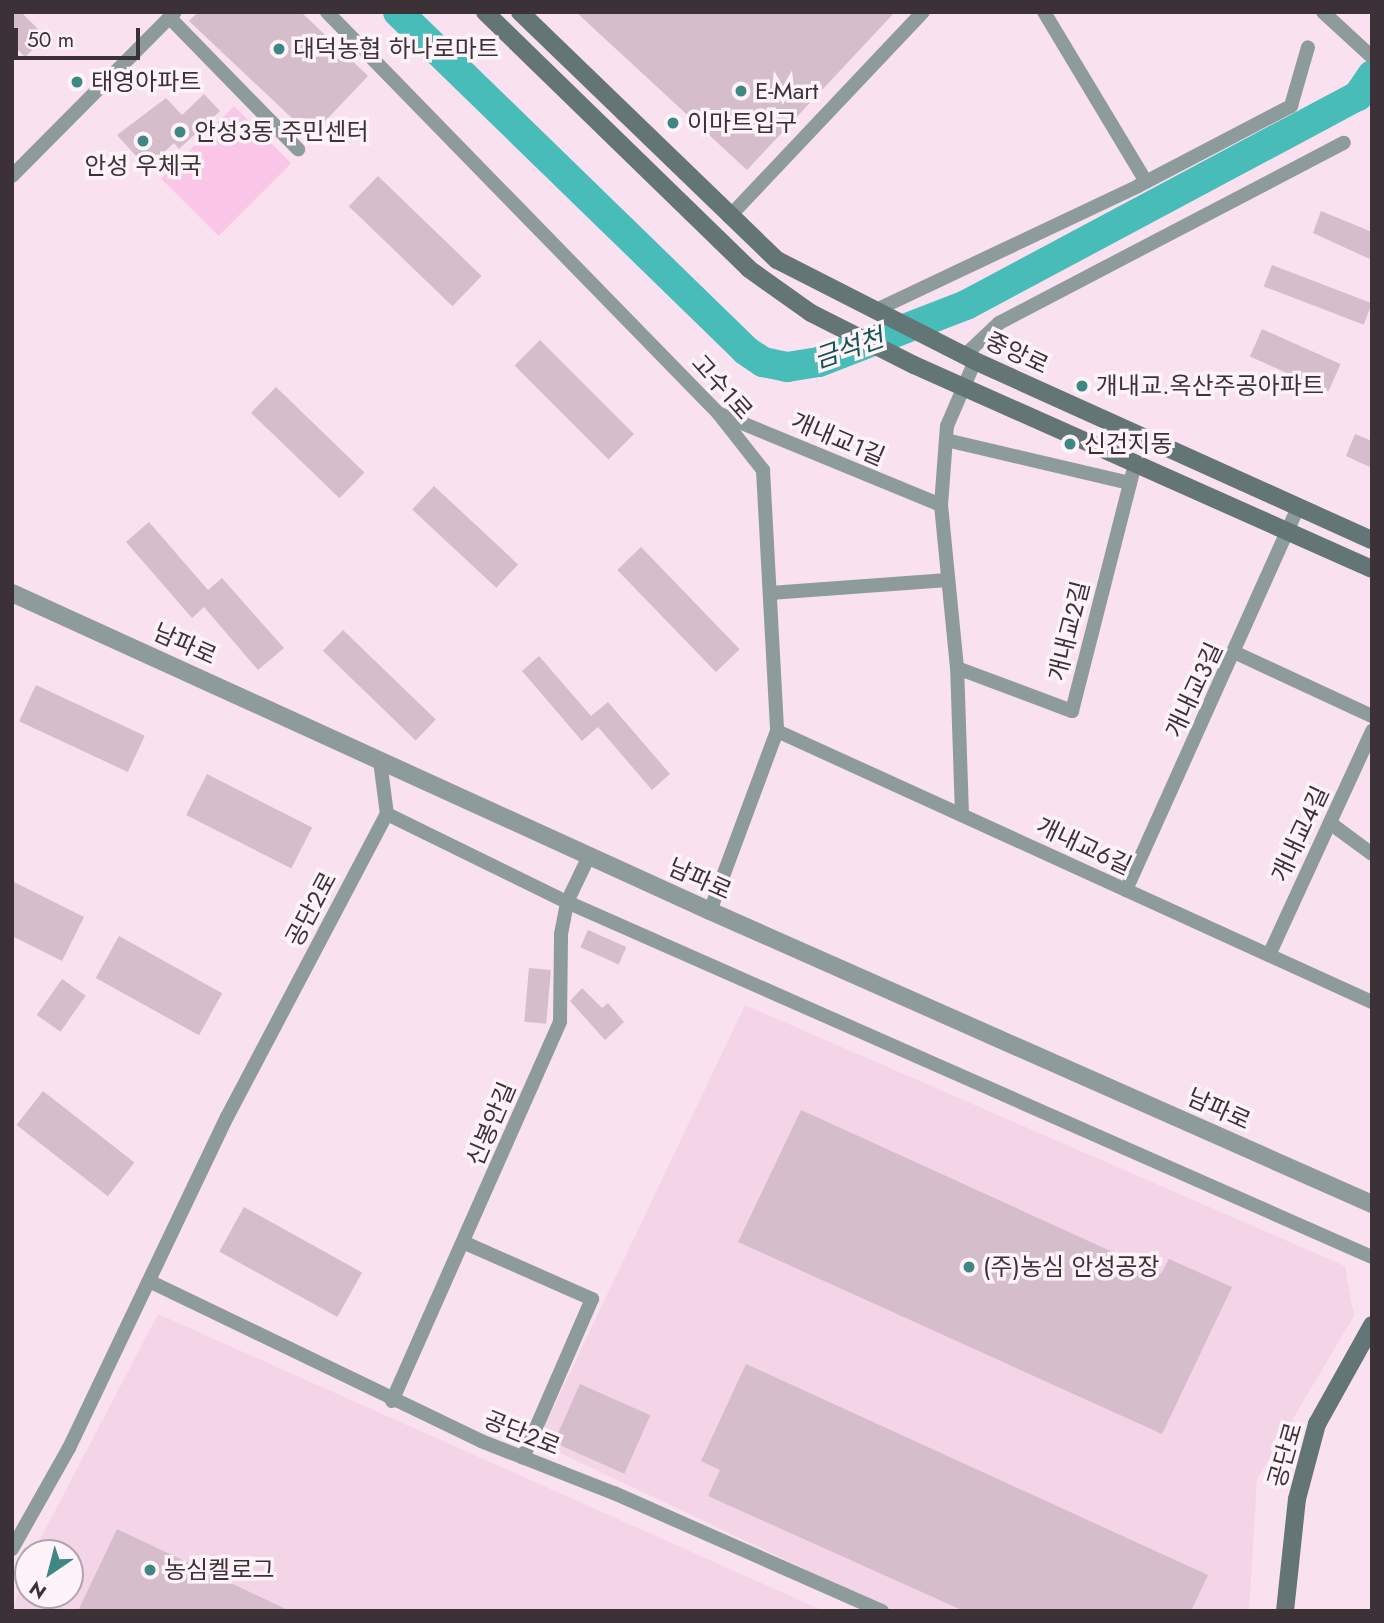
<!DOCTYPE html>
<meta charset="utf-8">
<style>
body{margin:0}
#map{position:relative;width:1384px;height:1623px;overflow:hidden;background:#fae1f0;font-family:Jost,"Noto Sans KR",sans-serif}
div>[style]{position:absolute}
.built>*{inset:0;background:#f4d4e7}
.green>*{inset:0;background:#fbc5e7;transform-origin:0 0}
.river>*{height:30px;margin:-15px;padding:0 15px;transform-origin:15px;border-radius:15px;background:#47bcb9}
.building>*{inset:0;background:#d5bdcb;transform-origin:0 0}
.minor>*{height:14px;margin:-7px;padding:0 7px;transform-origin:7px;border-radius:7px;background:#8e9b9b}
.tertiary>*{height:18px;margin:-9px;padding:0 9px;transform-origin:9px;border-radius:9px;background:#8e9b9b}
.secondary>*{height:18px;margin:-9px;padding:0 9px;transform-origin:9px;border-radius:9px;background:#637675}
.dots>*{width:19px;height:19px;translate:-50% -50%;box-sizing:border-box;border:4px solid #fef3f9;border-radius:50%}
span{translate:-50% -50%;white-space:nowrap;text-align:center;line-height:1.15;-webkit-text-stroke:7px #fef3f9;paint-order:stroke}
.poi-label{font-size:24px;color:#3b3137}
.left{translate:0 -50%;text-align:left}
.street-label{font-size:24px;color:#3b3137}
.water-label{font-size:26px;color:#115453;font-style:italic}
.frame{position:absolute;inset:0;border:14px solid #3b3137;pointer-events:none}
.north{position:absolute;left:14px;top:1539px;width:70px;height:70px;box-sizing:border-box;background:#fef3f9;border:2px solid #b0a5ab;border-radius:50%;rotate:215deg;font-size:19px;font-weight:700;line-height:28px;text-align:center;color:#3b3137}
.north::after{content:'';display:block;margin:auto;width:24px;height:32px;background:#3f8785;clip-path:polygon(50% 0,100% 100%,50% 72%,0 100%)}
.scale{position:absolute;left:14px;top:28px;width:126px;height:32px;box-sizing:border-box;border:4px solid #3b3137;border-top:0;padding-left:9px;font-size:21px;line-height:24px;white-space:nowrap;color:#3b3137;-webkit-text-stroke:5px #fef3f9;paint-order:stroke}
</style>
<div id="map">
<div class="built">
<div style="clip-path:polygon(745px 1005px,1345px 1266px,1354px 1316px,1257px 1479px,1249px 1611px,894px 1611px,537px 1442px)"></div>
<div style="clip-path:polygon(158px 1314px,647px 1532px,824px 1611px,12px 1611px,28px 1563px,28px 1595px,70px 1595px,70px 1553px,33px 1553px)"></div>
</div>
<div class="green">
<div style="left:234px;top:106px;width:81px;height:103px;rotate:45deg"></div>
</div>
<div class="river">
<div style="left:398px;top:12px;width:484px;rotate:44.2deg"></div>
<div style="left:745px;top:350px;width:22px;rotate:34deg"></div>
<div style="left:763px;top:362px;width:25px;rotate:12deg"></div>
<div style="left:787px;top:367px;width:32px;rotate:-9deg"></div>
<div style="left:819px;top:362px;width:158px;rotate:-21.2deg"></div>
<div style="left:966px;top:305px;width:444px;rotate:-28.1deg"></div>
<div style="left:1358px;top:96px;width:25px;rotate:-56deg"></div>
</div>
<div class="building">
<div style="clip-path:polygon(12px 12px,21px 12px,46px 37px,25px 57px,12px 44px)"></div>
<div style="clip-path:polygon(198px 12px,301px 12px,368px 76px,311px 136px,189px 21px)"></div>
<div style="clip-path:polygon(576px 12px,895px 12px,747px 170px)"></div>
<div style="clip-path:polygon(204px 94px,220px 111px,179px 149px,174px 143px,147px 168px,117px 135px,166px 98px,182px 115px)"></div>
<div style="left:378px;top:176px;width:144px;height:42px;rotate:44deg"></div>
<div style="clip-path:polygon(1321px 211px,1372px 232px,1372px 260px,1313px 233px)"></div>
<div style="left:1272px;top:265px;width:107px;height:23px;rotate:21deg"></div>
<div style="left:1262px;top:329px;width:86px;height:30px;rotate:24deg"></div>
<div style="left:540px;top:340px;width:133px;height:36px;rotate:45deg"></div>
<div style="left:276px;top:387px;width:123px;height:36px;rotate:44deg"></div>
<div style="clip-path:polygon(1355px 434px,1372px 441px,1372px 468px,1346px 456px)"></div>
<div style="left:434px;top:486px;width:115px;height:32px;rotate:43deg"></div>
<div style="clip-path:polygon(149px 522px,208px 590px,222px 578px,284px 648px,258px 670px,204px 607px,192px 618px,126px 542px)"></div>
<div style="left:641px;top:547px;width:142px;height:33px;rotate:46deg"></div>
<div style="left:343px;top:630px;width:129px;height:29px;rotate:44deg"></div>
<div style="clip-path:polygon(539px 656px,591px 716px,608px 702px,670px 774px,652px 790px,598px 727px,582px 741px,522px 671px)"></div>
<div style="left:36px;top:685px;width:120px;height:40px;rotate:25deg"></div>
<div style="left:207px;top:774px;width:118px;height:46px;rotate:27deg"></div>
<div style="clip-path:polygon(12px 881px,84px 917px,62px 961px,12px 936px)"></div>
<div style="left:588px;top:930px;width:42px;height:19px;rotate:24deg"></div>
<div style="left:119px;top:936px;width:118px;height:48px;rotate:29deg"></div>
<div style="left:529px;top:968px;width:22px;height:54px;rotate:5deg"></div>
<div style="left:62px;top:979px;width:29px;height:44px;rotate:35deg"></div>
<div style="clip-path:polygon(582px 988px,602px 1008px,608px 1003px,624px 1022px,605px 1040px,570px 1001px)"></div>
<div style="left:43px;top:1091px;width:116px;height:43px;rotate:38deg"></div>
<div style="clip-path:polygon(801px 1110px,1161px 1274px,1169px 1259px,1232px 1287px,1162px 1434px,738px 1242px)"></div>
<div style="left:244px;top:1207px;width:135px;height:51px;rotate:29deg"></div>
<div style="clip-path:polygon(746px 1364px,1208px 1575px,1191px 1611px,964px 1611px,708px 1496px,720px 1470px,701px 1461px)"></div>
<div style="left:580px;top:1384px;width:77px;height:64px;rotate:24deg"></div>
<div style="clip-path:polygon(117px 1529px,290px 1611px,78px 1611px)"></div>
</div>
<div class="minor">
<div style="left:327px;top:12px;width:560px;rotate:45.72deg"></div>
<div style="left:718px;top:413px;width:73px;rotate:51.7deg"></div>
<div style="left:763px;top:470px;width:261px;rotate:86.9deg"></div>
<div style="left:777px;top:731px;width:192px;rotate:110.4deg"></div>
<div style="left:1044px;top:12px;width:198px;rotate:59deg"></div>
<div style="left:1323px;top:12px;width:67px;rotate:42.6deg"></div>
<div style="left:169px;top:17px;width:185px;rotate:45.7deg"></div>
<div style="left:12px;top:176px;width:231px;rotate:-45.2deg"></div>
<div style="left:729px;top:217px;width:282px;rotate:-46.6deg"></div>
<div style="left:874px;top:311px;width:292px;rotate:-25.3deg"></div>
<div style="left:1138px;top:186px;width:173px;rotate:-27.6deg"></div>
<div style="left:1291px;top:106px;width:61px;rotate:-73.9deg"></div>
<div style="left:964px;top:356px;width:48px;rotate:-43.3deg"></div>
<div style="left:999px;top:323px;width:389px;rotate:-27.6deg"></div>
<div style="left:720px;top:414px;width:239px;rotate:22.4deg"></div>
<div style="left:946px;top:440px;width:189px;rotate:13.2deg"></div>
<div style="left:770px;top:593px;width:178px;rotate:-4.2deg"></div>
<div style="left:1236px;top:653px;width:150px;rotate:24.9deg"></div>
<div style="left:957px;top:668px;width:123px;rotate:20.5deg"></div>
<div style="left:1072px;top:711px;width:256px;rotate:-75.7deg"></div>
<div style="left:777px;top:731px;width:654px;rotate:24.49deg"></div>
<div style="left:380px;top:761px;width:53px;rotate:82.5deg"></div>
<div style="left:387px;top:814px;width:200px;rotate:26.1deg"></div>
<div style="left:567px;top:902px;width:880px;rotate:23.8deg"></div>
<div style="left:962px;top:815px;width:147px;rotate:-91.9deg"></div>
<div style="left:957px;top:668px;width:164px;rotate:-95.6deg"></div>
<div style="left:941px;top:505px;width:79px;rotate:-85.7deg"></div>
<div style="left:947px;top:426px;width:71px;rotate:-66.7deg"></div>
<div style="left:1330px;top:823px;width:52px;rotate:36.4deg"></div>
<div style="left:1126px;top:890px;width:420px;rotate:-65.8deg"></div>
<div style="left:1269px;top:955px;width:247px;rotate:-65.3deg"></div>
<div style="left:465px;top:1243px;width:139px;rotate:23.8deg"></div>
<div style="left:592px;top:1299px;width:173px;rotate:113.5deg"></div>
<div style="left:151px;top:1282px;width:366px;rotate:25.7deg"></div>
<div style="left:481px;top:1441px;width:143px;rotate:21.4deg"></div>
<div style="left:614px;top:1493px;width:293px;rotate:23.8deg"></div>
<div style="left:392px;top:1401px;width:415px;rotate:-66.1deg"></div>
<div style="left:560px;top:1021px;width:87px;rotate:-89.3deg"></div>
<div style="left:561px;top:934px;width:33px;rotate:-79deg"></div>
<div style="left:567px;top:902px;width:51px;rotate:-64.4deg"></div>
<div style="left:12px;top:1549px;width:116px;rotate:-60.6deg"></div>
<div style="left:69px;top:1448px;width:367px;rotate:-64.5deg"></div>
<div style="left:227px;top:1117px;width:343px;rotate:-62.2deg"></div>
</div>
<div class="tertiary">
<div style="left:12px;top:593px;width:767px;rotate:24.49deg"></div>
<div style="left:710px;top:911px;width:724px;rotate:23.87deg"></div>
</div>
<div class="secondary">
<div style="left:485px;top:12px;width:368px;rotate:44.2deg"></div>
<div style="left:749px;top:269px;width:76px;rotate:35.4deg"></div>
<div style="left:811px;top:313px;width:115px;rotate:26.8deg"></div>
<div style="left:914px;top:365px;width:501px;rotate:24.01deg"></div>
<div style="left:520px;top:12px;width:357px;rotate:44deg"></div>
<div style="left:777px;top:260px;width:222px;rotate:27deg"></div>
<div style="left:975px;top:361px;width:435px;rotate:24.3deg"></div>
<div style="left:1285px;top:1611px;width:113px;rotate:-83.9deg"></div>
<div style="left:1297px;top:1499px;width:78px;rotate:-75.1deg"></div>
<div style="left:1317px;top:1424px;width:113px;rotate:-60.9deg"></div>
</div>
<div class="dots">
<div style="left:279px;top:49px;background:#3f8785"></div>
<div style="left:77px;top:82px;background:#3f8785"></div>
<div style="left:741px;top:91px;background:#3f8785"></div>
<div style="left:673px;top:123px;background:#3f8785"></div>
<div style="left:180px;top:132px;background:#3f8785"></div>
<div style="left:143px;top:141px;background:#3f8785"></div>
<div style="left:1082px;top:386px;background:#3f8785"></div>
<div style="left:1070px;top:444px;background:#3f8785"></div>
<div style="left:969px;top:1267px;background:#3f8785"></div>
<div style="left:150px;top:1570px;background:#3f8785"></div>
</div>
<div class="poi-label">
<span class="left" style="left:293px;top:49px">대덕농협 하나로마트</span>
<span class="left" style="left:91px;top:82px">태영아파트</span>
<span class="left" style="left:755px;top:91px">E-Mart</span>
<span class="left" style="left:687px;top:123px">이마트입구</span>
<span class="left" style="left:194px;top:132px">안성3동 주민센터</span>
<span style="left:143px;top:166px">안성 우체국</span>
<span class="left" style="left:1096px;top:386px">개내교.옥산주공아파트</span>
<span class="left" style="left:1084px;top:444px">신건지동</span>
<span class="left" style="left:983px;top:1267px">(주)농심 안성공장</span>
<span class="left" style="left:164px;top:1570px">농심켈로그</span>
</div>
<div class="street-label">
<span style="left:1017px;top:353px;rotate:25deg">중앙로</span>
<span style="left:722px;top:387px;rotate:48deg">고수1로</span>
<span style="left:838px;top:439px;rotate:23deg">개내교1길</span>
<span style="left:1069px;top:631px;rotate:-76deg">개내교2길</span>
<span style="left:185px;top:644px;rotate:24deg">남파로</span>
<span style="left:1194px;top:690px;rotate:-65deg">개내교3길</span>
<span style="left:1300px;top:834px;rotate:-65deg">개내교4길</span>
<span style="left:1084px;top:846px;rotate:25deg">개내교6길</span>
<span style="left:700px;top:879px;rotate:24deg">남파로</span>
<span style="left:311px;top:909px;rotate:-62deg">공단2로</span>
<span style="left:1219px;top:1109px;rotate:24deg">남파로</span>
<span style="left:491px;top:1124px;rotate:-67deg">신봉안길</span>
<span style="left:522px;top:1433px;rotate:22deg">공단2로</span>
<span style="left:1285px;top:1455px;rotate:-74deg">공단로</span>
</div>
<div class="water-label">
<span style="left:849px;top:349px;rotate:-19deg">금석천</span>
</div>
<div class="frame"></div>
<div class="north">N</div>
<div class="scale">50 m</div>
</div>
